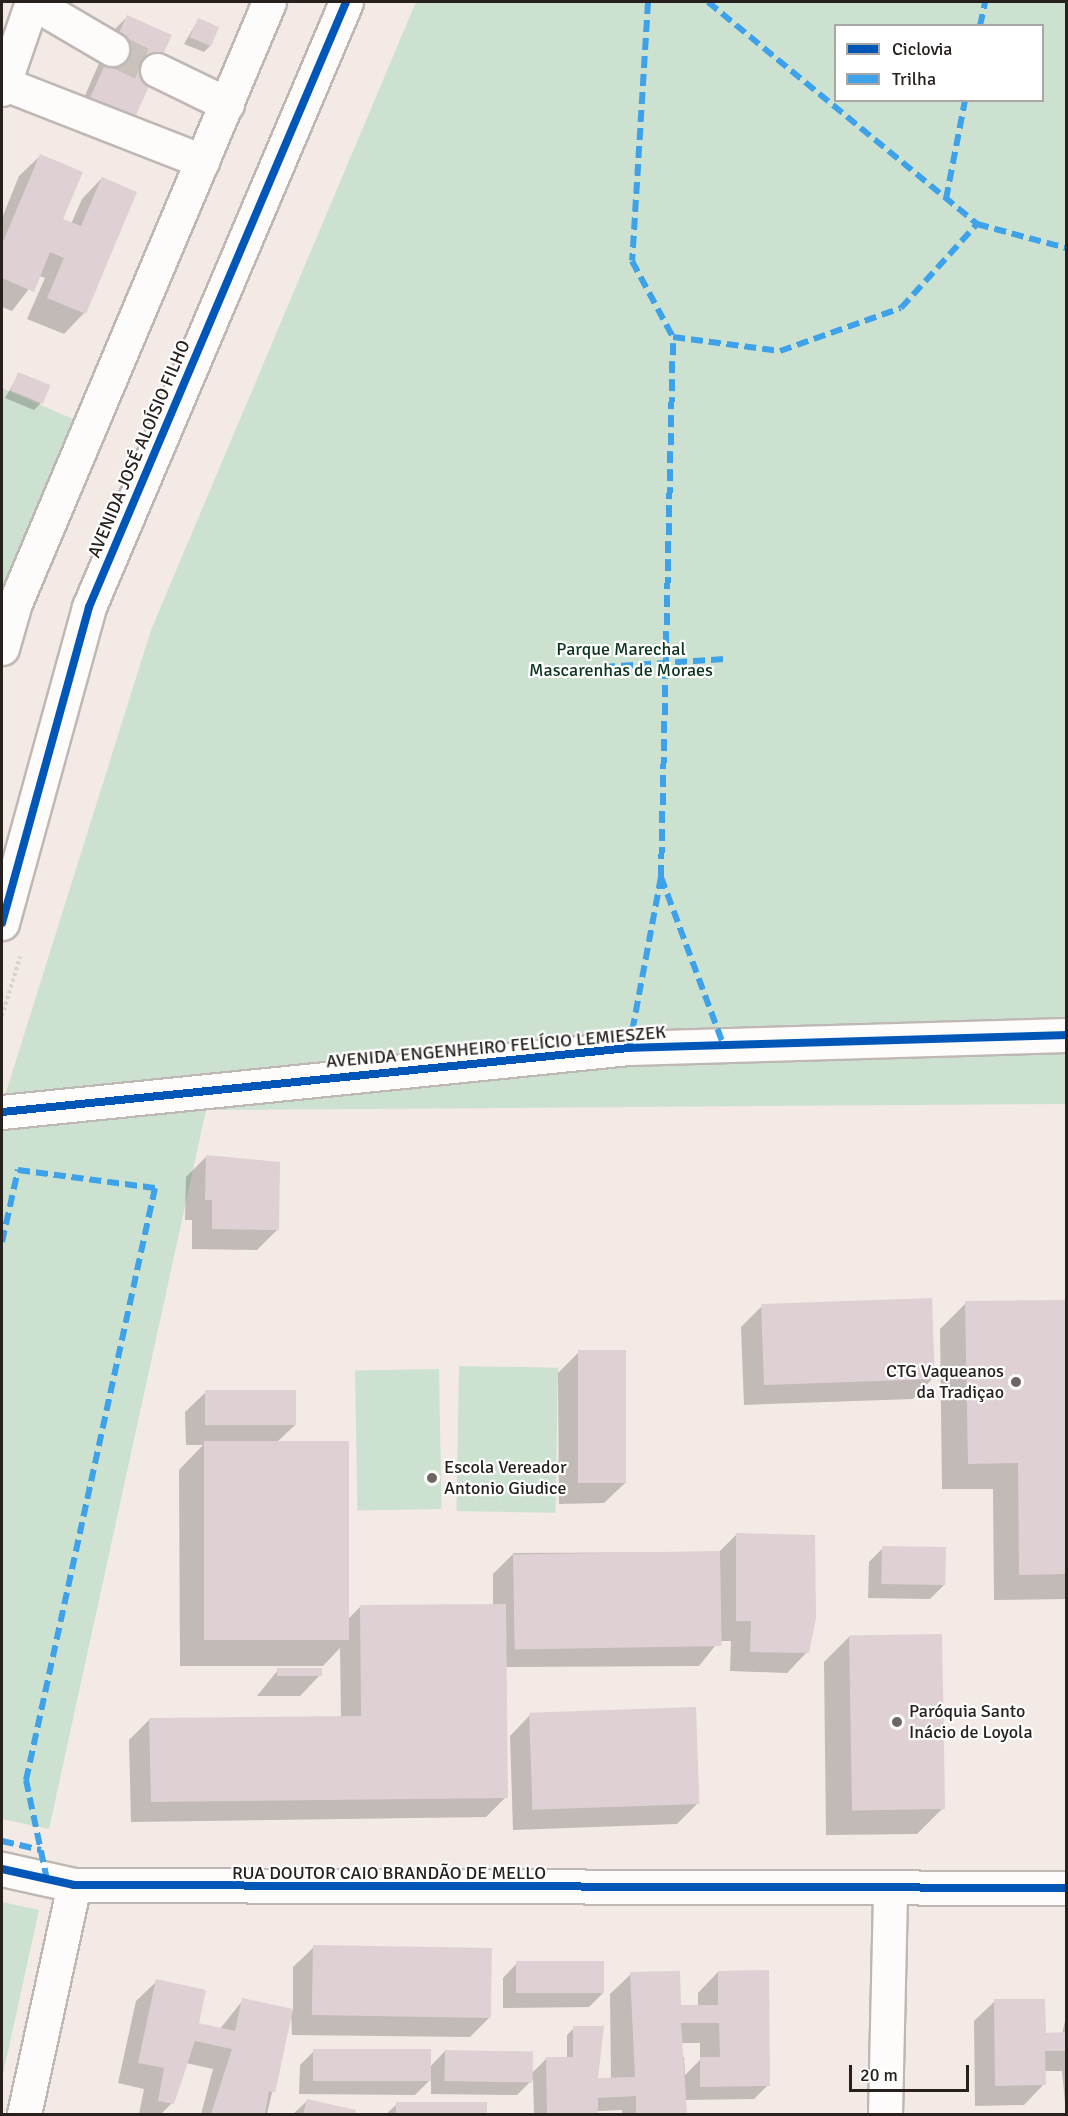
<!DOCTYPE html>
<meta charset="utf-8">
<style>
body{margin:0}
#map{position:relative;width:1068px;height:2116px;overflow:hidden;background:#f3e9e5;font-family:Signika,sans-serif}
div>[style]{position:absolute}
.green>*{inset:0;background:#cde1d0;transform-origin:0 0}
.shadow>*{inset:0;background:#0003}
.building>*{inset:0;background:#dfd1d3;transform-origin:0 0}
.minor-tunnel>*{height:33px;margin-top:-16.5px;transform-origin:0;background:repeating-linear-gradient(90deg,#cac1bd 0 33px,transparent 0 49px)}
.path>*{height:4px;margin-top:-2px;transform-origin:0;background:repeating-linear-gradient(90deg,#d6d3d1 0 3px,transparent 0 6px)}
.roads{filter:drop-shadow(2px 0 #bfb7b4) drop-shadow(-2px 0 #bfb7b4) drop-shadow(0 2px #bfb7b4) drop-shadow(0 -2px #bfb7b4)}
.minor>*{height:33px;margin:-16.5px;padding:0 16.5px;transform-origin:16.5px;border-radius:16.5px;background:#fdfcfb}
.quiet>*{height:6px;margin-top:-3px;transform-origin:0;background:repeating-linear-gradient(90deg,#3ea2ea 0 12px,transparent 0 18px)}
.cycleway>*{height:8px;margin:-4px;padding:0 4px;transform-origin:4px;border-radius:4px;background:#0057b8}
.dots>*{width:16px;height:16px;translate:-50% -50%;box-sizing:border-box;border:3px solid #fff;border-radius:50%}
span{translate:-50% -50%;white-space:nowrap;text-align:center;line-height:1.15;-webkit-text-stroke:4.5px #fff;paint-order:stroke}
.street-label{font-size:18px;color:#27201d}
.park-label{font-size:18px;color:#0c3520}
.poi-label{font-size:18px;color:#27201d}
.right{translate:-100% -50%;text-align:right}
.left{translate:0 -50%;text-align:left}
.frame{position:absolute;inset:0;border:3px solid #27201d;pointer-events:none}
.legend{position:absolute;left:834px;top:24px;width:210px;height:78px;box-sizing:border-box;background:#fff;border:2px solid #a9a6a5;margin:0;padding:8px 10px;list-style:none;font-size:18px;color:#27201d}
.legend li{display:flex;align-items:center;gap:12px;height:30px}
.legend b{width:30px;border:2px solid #a9a6a5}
.scale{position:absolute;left:849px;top:2065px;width:120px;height:27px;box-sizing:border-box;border:3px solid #27201d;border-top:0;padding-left:8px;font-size:18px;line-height:21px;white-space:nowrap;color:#27201d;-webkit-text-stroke:4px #fff;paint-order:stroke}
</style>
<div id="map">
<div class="green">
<div style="clip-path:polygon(evenodd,416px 2px,1066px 2px,1066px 1104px,206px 1110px,49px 1829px,2px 1819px,2px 1105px,151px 630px,416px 2px,836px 26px,1042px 26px,1042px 100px,836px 100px,836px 26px)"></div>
<div style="clip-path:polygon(2px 388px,75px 420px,2px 631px)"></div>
<div style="left:459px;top:1366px;width:99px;height:145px;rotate:1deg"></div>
<div style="left:439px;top:1369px;width:140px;height:84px;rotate:89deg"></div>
<div style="clip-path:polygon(2px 1902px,39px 1910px,2px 2079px)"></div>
</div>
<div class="shadow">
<div style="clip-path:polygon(127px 17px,135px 118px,77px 114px,113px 31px)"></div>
<div style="clip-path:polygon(198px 20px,211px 45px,204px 52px,184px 44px)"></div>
<div style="clip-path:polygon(40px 156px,61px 220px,71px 224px,82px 199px,102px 178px,135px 193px,84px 313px,64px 334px,27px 319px,45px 278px,39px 276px,12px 311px,2px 307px,2px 218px,19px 176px)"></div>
<div style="clip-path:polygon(19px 374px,41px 403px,34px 410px,5px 398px)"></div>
<div style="clip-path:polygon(207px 1156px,278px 1229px,257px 1250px,192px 1249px,192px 1220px,185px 1220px,186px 1177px)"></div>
<div style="clip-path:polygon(1066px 1301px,1066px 1599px,994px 1600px,993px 1489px,942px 1489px,940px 1329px,966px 1303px)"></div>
<div style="clip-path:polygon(762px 1306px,933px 1378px,913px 1399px,744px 1405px,741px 1327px)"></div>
<div style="clip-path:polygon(578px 1353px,625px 1483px,604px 1503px,559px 1504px,558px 1373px)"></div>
<div style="clip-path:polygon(206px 1392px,295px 1425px,276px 1443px,348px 1619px,360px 1607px,493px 1605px,493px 1574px,514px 1553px,719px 1552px,736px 1535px,807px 1652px,787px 1673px,730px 1671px,731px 1641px,719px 1641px,699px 1666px,505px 1667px,506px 1797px,486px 1817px,131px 1822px,129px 1740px,150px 1719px,341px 1717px,340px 1648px,323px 1666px,180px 1666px,179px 1470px,203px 1445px,186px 1445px,185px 1412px)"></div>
<div style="clip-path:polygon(883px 1548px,944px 1585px,930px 1599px,868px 1598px,869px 1562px)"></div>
<div style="clip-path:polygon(850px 1636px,943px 1808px,917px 1834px,826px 1835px,824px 1662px)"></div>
<div style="clip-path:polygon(278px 1670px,320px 1675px,300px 1696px,257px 1696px)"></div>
<div style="clip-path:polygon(530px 1715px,698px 1803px,677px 1824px,513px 1830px,510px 1736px)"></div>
<div style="clip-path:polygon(314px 1947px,490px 2017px,470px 2037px,292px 2035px,291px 2011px,267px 2114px,201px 2114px,213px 2069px,186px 2063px,172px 2103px,161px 2114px,139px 2114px,144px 2089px,118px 2083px,136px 2001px,157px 1981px,197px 2024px,220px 2029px,243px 2000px,293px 2011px,293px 1967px)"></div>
<div style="clip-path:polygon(517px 1963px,603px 1993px,589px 2007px,503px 2008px,503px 1978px)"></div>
<div style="clip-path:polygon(evenodd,718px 1972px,768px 2085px,754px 2099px,685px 2100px,686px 2114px,622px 2114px,622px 2110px,534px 2114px,533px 2079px,517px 2095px,431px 2094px,431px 2079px,415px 2095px,299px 2094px,300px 2065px,314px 2051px,429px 2068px,445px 2051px,531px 2074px,547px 2058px,567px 2058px,567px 2035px,574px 2028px,602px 2027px,596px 2079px,611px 2079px,610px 1994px,631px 1974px,679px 2007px,698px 2006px,698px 1993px,718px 1972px,680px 2043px,700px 2043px,700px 2060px,685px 2075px,684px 2057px,678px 2058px,680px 2043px)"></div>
<div style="clip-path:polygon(995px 2001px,1044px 2034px,1062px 2034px,1066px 2017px,1066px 2114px,1062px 2071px,1044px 2071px,1044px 2084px,1024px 2105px,975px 2106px,974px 2021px)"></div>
<div style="clip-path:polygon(307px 2101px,355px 2111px,354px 2114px,293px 2114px)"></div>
<div style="clip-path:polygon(397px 2104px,491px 2114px,386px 2114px)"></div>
</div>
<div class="building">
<div style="left:127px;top:15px;width:49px;height:92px;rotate:24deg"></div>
<div style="left:198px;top:18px;width:23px;height:21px;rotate:23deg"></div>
<div style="clip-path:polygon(40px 154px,83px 172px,63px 219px,81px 226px,102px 177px,137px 192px,86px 314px,47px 298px,64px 258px,50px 252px,34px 292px,2px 278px,2px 244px)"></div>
<div style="left:18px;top:372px;width:35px;height:20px;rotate:22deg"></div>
<div style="clip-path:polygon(206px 1155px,280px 1162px,279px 1230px,212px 1229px,212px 1200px,205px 1200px)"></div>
<div style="left:932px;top:1298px;width:81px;height:171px;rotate:88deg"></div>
<div style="clip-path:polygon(1066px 1300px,1066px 1574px,1019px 1575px,1018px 1463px,968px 1464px,965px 1301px)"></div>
<div style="left:626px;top:1350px;width:133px;height:48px;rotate:90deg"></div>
<div style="left:205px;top:1390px;width:91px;height:35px"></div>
<div style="left:349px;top:1441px;width:199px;height:145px;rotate:90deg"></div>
<div style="clip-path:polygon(736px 1533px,815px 1535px,816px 1618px,809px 1653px,750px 1652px,751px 1621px,736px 1621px)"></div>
<div style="left:882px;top:1546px;width:64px;height:38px;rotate:1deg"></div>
<div style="left:720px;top:1551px;width:95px;height:207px;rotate:89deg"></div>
<div style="clip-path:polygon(506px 1604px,508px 1798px,151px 1802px,149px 1718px,361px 1716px,360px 1605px)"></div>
<div style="left:942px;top:1634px;width:175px;height:93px;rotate:89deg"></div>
<div style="left:277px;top:1668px;width:45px;height:8px"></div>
<div style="left:696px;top:1707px;width:97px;height:167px;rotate:88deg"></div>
<div style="left:313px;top:1945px;width:179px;height:70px;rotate:1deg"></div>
<div style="left:604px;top:1961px;width:32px;height:88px;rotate:90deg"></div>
<div style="clip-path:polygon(769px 1970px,770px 2086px,700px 2087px,700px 2057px,720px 2057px,719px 2023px,681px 2023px,687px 2114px,636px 2114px,636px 2096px,598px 2098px,598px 2114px,547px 2114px,546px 2057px,573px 2057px,573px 2026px,604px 2026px,598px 2078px,635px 2077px,630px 1972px,680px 1971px,681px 2005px,718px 2005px,718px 1971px)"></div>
<div style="clip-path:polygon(156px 1979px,206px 1990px,199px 2023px,235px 2031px,242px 1998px,293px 2009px,275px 2093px,269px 2091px,265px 2113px,269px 2114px,211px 2114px,232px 2049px,195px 2041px,174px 2104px,158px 2101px,164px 2068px,138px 2063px)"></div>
<div style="clip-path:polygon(994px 1999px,1045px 1999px,1046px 2033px,1066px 2032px,1066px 2051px,1045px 2051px,1046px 2085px,995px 2086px)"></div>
<div style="left:313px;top:2049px;width:118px;height:32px"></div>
<div style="left:445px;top:2050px;width:88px;height:31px;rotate:1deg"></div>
<div style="clip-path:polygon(307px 2099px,356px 2110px,355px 2114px,303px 2114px)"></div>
<div style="left:396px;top:2102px;width:91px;height:12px"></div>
</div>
<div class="minor-tunnel">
<div style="left:112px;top:49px;width:50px;rotate:25deg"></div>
</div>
<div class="path">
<div style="left:2px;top:1016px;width:62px;rotate:-73deg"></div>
</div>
<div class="roads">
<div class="minor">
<div style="left:32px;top:2px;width:93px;rotate:30.4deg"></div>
<div style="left:157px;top:70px;width:78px;rotate:25.9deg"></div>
<div style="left:5px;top:84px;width:212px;rotate:21.3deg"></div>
<div style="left:2px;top:89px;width:92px;rotate:-71deg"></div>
<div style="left:2px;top:648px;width:47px;rotate:-73.9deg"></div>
<div style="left:15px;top:603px;width:652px;rotate:-67.09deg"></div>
<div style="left:2px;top:923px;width:328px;rotate:-74.6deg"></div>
<div style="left:89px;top:607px;width:657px;rotate:-66.98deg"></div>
<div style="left:2px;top:1112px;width:630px;rotate:-5.83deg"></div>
<div style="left:629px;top:1048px;width:437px;rotate:-1.7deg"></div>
<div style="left:2px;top:1869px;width:74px;rotate:12.5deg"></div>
<div style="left:74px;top:1885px;width:992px;rotate:0.17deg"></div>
<div style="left:24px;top:2114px;width:234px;rotate:-77.7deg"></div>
<div style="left:885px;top:2114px;width:223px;rotate:-88.7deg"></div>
</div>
</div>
<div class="quiet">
<div style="left:648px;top:2px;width:259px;rotate:93.5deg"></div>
<div style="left:632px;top:261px;width:86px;rotate:61.7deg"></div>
<div style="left:708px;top:2px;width:349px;rotate:39.5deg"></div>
<div style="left:977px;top:224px;width:92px;rotate:15.1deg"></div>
<div style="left:980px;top:26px;width:25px;rotate:-78deg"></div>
<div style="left:946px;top:199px;width:101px;rotate:-79.1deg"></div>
<div style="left:603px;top:667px;width:122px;rotate:-3.8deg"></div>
<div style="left:661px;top:877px;width:178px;rotate:69.6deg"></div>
<div style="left:629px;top:1048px;width:174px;rotate:-79.4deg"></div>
<div style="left:661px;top:877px;width:540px;rotate:-88.73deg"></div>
<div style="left:673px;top:337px;width:108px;rotate:7.5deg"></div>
<div style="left:780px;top:351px;width:128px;rotate:-19.6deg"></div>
<div style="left:901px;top:308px;width:113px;rotate:-47.9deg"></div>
<div style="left:2px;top:1242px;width:74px;rotate:-77.5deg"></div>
<div style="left:18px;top:1170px;width:138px;rotate:7.5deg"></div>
<div style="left:155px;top:1188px;width:606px;rotate:102.29deg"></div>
<div style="left:26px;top:1780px;width:102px;rotate:78.1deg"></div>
<div style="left:2px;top:1841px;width:40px;rotate:13deg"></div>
</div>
<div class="cycleway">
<div style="left:2px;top:923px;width:328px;rotate:-74.6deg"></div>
<div style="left:89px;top:607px;width:657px;rotate:-66.98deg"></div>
<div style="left:2px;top:1112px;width:630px;rotate:-5.83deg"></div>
<div style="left:629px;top:1048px;width:437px;rotate:-1.7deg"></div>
<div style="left:2px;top:1869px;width:74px;rotate:12.5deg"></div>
<div style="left:74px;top:1885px;width:992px;rotate:0.17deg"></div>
</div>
<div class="dots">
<div style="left:1016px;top:1382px;background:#6e6663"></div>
<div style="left:432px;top:1478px;background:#6e6663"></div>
<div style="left:897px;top:1722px;background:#6e6663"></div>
</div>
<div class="street-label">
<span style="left:139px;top:449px;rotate:-67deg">AVENIDA JOSÉ ALOÍSIO FILHO</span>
<span style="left:496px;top:1047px;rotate:-5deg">AVENIDA ENGENHEIRO FELÍCIO LEMIESZEK</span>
<span style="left:389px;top:1873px">RUA DOUTOR CAIO BRANDÃO DE MELLO</span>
</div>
<div class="park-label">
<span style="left:621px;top:660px">Parque Marechal<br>Mascarenhas de Moraes</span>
</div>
<div class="poi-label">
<span class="right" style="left:1004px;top:1382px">CTG Vaqueanos<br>da Tradiçao</span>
<span class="left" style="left:444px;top:1478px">Escola Vereador<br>Antonio Giudice</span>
<span class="left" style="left:909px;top:1722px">Paróquia Santo<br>Inácio de Loyola</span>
</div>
<div class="frame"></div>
<ul class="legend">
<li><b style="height:8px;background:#0057b8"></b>Ciclovia</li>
<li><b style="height:8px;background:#3ea2ea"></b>Trilha</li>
</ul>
<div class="scale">20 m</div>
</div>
